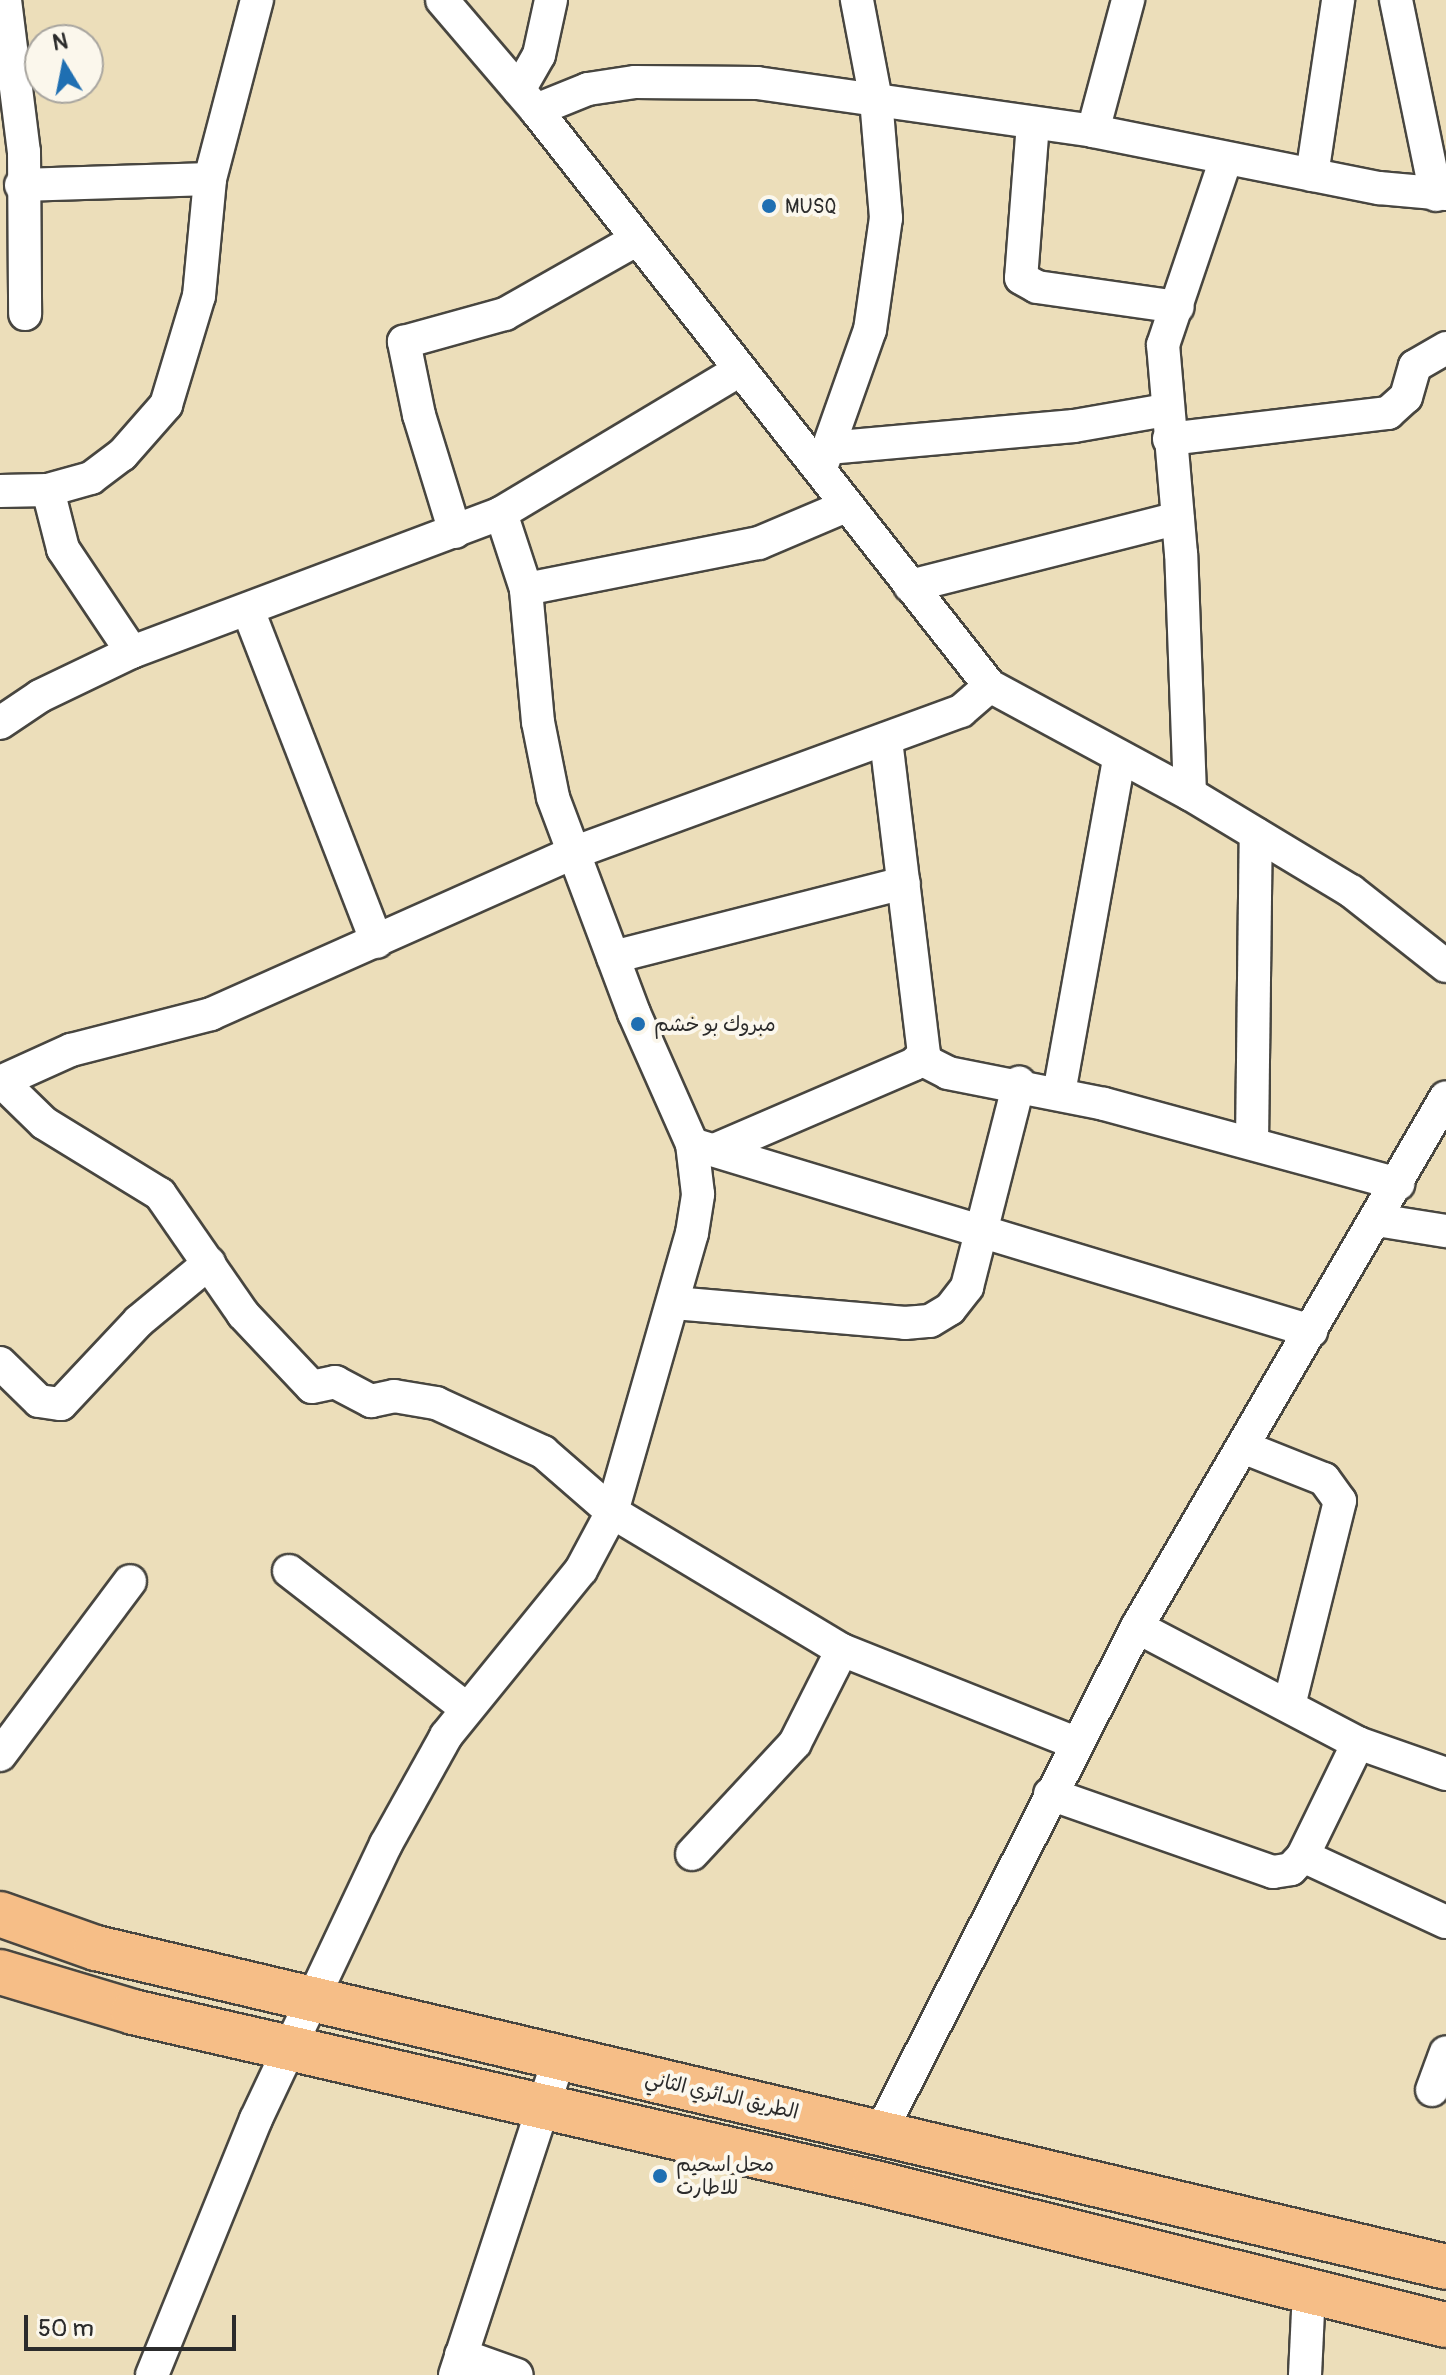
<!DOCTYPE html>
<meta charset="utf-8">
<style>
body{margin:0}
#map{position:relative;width:1446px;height:2375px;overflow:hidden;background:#ecdeba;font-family:Pangolin,"Playpen Sans Arabic",sans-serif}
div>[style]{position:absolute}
.roads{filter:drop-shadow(2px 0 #484640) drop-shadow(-2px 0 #484640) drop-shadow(0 2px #484640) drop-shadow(0 -2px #484640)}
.minor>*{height:32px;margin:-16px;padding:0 16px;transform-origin:16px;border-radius:16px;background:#fff}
.primary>*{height:44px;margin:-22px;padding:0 22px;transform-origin:22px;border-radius:22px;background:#f6be87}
.dots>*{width:22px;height:22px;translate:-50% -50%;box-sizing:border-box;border:4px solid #fbf7ec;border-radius:50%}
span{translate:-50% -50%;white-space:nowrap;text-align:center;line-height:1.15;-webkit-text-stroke:8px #fbf7ec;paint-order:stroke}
.poi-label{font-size:20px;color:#2b2b2b}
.left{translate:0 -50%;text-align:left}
.street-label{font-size:20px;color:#2b2b2b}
.north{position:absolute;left:24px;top:24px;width:80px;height:80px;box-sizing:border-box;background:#fbf7ec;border:2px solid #a8a59f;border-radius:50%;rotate:350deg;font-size:22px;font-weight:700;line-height:32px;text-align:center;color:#2b2b2b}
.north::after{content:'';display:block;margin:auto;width:28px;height:36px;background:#1f6fb2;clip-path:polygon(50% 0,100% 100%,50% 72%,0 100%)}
.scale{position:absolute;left:24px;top:2315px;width:212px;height:36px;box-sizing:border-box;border:4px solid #2b2b2b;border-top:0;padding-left:10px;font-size:24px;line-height:28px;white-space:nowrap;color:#2b2b2b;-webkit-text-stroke:6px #fbf7ec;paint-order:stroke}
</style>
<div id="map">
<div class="roads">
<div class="minor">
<div style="left:5px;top:0;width:153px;rotate:82.9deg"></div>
<div style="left:24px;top:152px;width:162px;rotate:89.6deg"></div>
<div style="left:442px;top:0;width:145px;rotate:49.5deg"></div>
<div style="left:536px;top:110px;width:733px;rotate:51.76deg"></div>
<div style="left:990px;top:686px;width:227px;rotate:28.4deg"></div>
<div style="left:1190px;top:794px;width:188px;rotate:31.1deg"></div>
<div style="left:1351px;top:891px;width:121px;rotate:38.3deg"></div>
<div style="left:1396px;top:0;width:199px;rotate:78.4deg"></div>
<div style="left:519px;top:90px;width:40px;rotate:-60.3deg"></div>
<div style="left:539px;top:55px;width:56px;rotate:-77.7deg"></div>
<div style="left:536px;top:110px;width:56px;rotate:-22deg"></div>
<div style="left:588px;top:89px;width:48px;rotate:-8.5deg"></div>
<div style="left:635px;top:82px;width:122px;rotate:0.5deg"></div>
<div style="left:757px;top:83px;width:339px;rotate:8.1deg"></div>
<div style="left:1093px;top:131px;width:292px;rotate:11.3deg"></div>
<div style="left:1379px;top:188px;width:67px;rotate:5.1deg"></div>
<div style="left:1033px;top:123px;width:155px;rotate:94.4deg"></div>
<div style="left:1021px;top:278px;width:18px;rotate:29deg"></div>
<div style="left:1037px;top:287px;width:142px;rotate:8.1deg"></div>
<div style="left:1093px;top:131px;width:136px;rotate:-75deg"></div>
<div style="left:1312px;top:175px;width:177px;rotate:-81.5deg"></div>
<div style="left:21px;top:185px;width:189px;rotate:-1.8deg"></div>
<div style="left:1169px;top:439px;width:221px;rotate:-6.8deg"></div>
<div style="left:1388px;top:413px;width:24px;rotate:-42deg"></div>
<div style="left:1406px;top:397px;width:32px;rotate:-74deg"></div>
<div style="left:1415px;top:366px;width:36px;rotate:-30deg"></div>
<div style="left:828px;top:448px;width:247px;rotate:-5.1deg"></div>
<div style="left:1074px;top:426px;width:93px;rotate:-9.9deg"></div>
<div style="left:821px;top:468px;width:146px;rotate:-70.5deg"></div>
<div style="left:870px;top:330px;width:113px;rotate:-81.9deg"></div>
<div style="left:886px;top:218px;width:118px;rotate:-94.8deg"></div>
<div style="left:876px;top:100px;width:102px;rotate:-100.8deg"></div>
<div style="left:48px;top:490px;width:61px;rotate:75.7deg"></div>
<div style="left:63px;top:549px;width:124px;rotate:56.2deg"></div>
<div style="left:0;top:491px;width:48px;rotate:-1.2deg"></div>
<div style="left:48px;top:490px;width:45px;rotate:-15.6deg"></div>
<div style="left:91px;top:478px;width:39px;rotate:-37deg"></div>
<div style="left:122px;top:455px;width:67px;rotate:-48.7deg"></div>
<div style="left:166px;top:405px;width:114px;rotate:-73.2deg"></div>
<div style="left:199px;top:296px;width:118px;rotate:-84.6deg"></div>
<div style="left:210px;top:179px;width:185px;rotate:-75.3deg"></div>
<div style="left:455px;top:532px;width:122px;rotate:-107.1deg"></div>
<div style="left:419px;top:415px;width:75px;rotate:-101.6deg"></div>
<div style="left:404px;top:342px;width:105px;rotate:-15.5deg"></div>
<div style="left:505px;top:314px;width:150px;rotate:-29.5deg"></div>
<div style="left:910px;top:586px;width:276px;rotate:-14.2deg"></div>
<div style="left:526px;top:589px;width:237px;rotate:-11.2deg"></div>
<div style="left:759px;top:543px;width:95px;rotate:-23deg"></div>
<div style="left:248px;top:610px;width:356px;rotate:68.8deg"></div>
<div style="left:0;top:723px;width:48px;rotate:-34deg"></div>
<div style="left:40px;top:696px;width:102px;rotate:-25.6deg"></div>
<div style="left:132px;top:652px;width:394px;rotate:-20.6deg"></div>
<div style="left:501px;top:513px;width:276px;rotate:-30.9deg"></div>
<div style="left:1190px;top:794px;width:240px;rotate:-92.1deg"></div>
<div style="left:1181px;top:554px;width:210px;rotate:-94.9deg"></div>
<div style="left:1163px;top:345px;width:196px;rotate:-71.3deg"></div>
<div style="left:613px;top:957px;width:300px;rotate:-14.3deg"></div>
<div style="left:921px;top:1059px;width:30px;rotate:27deg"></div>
<div style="left:948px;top:1073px;width:159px;rotate:11.2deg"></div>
<div style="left:1104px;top:1104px;width:305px;rotate:15.2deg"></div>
<div style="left:0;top:1082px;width:78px;rotate:-24.3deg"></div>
<div style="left:71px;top:1050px;width:145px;rotate:-14.4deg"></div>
<div style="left:211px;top:1014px;width:396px;rotate:-24deg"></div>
<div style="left:573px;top:853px;width:413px;rotate:-20.1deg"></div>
<div style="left:961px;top:711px;width:38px;rotate:-41deg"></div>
<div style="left:3px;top:1083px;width:57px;rotate:44.3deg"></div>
<div style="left:44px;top:1123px;width:136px;rotate:31.5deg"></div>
<div style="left:160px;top:1194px;width:146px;rotate:55.3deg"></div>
<div style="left:243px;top:1314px;width:100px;rotate:46.6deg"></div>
<div style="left:312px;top:1387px;width:24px;rotate:-12deg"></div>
<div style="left:335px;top:1382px;width:41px;rotate:27.8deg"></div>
<div style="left:371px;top:1401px;width:24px;rotate:-12deg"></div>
<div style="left:394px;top:1396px;width:43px;rotate:9.5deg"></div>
<div style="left:436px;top:1403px;width:118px;rotate:24.6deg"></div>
<div style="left:543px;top:1452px;width:91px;rotate:41deg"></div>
<div style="left:612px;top:1512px;width:268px;rotate:31deg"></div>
<div style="left:842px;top:1650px;width:252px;rotate:21.7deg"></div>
<div style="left:1059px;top:1093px;width:340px;rotate:-79.8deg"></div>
<div style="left:1252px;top:1143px;width:309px;rotate:-89.3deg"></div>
<div style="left:692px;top:1144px;width:647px;rotate:16.81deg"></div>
<div style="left:717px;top:1149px;width:215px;rotate:-23.3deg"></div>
<div style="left:914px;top:1064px;width:14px;rotate:-45deg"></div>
<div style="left:924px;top:1054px;width:317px;rotate:-96.9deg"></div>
<div style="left:1377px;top:1220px;width:70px;rotate:9.1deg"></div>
<div style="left:674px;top:1303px;width:232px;rotate:4.9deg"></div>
<div style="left:905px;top:1323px;width:25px;rotate:-5deg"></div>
<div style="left:930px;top:1321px;width:23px;rotate:-31deg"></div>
<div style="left:950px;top:1309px;width:28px;rotate:-52deg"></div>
<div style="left:967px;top:1287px;width:211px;rotate:-75.7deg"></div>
<div style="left:0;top:1363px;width:54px;rotate:44.3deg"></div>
<div style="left:39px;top:1401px;width:22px;rotate:8deg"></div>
<div style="left:61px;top:1404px;width:114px;rotate:-46.8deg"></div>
<div style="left:139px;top:1321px;width:91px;rotate:-39.6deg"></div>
<div style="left:1243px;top:1447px;width:87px;rotate:21.6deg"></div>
<div style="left:1324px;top:1479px;width:27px;rotate:54deg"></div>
<div style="left:1340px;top:1501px;width:211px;rotate:104deg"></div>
<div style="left:289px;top:1571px;width:225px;rotate:37.8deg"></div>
<div style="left:1137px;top:1627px;width:250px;rotate:27.7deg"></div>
<div style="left:1358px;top:1743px;width:93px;rotate:19.4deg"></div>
<div style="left:1358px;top:1743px;width:126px;rotate:116deg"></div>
<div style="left:1303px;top:1856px;width:157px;rotate:24.8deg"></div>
<div style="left:0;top:1755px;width:217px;rotate:-53.2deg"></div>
<div style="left:1050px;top:1794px;width:236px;rotate:19.3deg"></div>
<div style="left:1273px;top:1872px;width:18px;rotate:-9deg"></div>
<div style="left:1291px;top:1869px;width:18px;rotate:-47deg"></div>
<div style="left:692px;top:1854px;width:151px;rotate:-47.1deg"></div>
<div style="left:795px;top:1743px;width:104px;rotate:-63.2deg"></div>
<div style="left:1432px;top:2090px;width:40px;rotate:-69.8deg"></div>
<div style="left:880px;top:2133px;width:568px;rotate:-63.07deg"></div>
<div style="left:1137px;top:1627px;width:613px;rotate:-59.76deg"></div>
<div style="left:461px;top:2355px;width:59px;rotate:19.7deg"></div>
<div style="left:152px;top:2375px;width:276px;rotate:-67.9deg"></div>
<div style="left:256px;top:2119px;width:304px;rotate:-64.7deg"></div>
<div style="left:386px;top:1844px;width:124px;rotate:-60.9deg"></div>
<div style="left:446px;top:1736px;width:214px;rotate:-50.9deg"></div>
<div style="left:581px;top:1570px;width:66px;rotate:-61.9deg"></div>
<div style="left:612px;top:1512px;width:290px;rotate:-74deg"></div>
<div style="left:692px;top:1233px;width:39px;rotate:-81deg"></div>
<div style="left:698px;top:1194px;width:50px;rotate:-96.8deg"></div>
<div style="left:692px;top:1144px;width:143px;rotate:-113.9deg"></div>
<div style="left:634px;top:1013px;width:231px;rotate:-110.6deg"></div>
<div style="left:553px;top:797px;width:76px;rotate:-101.3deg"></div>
<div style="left:538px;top:722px;width:134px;rotate:-95.2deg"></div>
<div style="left:526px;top:589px;width:80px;rotate:-108.2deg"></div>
<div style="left:455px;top:2375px;width:336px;rotate:-71.8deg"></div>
<div style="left:1305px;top:2375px;width:84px;rotate:-87.3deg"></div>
</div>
<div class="primary">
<div style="left:0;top:1914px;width:102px;rotate:19.5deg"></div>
<div style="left:96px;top:1948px;width:1387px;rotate:13.29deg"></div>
<div style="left:0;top:1972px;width:139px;rotate:16.7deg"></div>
<div style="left:133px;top:2012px;width:761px;rotate:12.98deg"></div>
<div style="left:875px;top:2183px;width:588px;rotate:13.97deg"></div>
</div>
</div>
<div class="dots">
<div style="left:769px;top:206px;background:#1f6fb2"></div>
<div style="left:638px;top:1024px;background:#1f6fb2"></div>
<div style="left:660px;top:2176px;background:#1f6fb2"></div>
</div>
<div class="poi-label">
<span class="left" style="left:785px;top:206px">MUSQ</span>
<span class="left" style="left:654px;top:1024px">مبروك بو خشم</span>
<span class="left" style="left:676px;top:2176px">محل اسحيم<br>للاطارت</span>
</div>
<div class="street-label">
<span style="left:722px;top:2095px;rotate:13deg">الطريق الدائري الثاني</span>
</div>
<div class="north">N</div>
<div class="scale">50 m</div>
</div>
